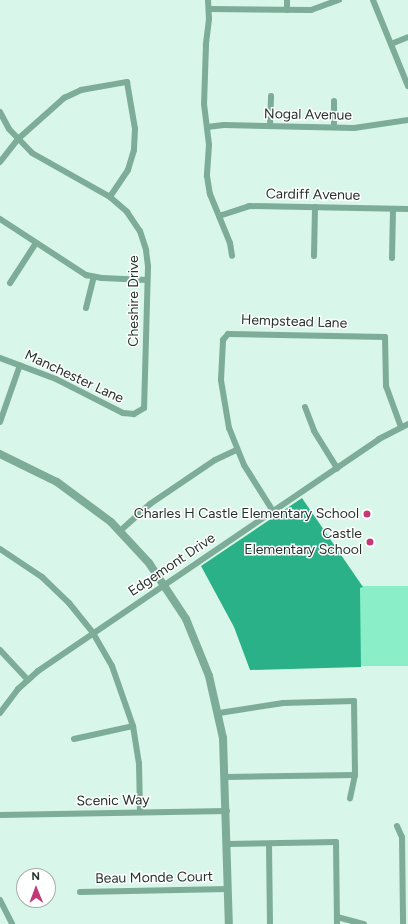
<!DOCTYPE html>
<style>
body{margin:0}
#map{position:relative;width:408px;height:924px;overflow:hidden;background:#d8f6e9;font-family:Figtree,sans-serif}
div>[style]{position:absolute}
.green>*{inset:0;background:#8aefc9;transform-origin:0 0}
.water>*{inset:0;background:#2ab188}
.minor>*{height:6px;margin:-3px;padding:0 3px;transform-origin:3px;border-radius:3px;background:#7dac98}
.tertiary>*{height:8px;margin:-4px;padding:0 4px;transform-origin:4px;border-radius:4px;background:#7dac98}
.dots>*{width:11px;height:11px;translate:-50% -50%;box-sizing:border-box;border:2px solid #fff;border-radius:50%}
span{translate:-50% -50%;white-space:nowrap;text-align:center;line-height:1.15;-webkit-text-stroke:3px #fff;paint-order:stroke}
.street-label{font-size:14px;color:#26322d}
.poi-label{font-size:14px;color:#26322d}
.right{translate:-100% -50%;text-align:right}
.north{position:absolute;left:16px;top:868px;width:40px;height:40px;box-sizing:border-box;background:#fff;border:1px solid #a8adab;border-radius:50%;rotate:359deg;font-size:11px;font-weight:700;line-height:16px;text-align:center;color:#26322d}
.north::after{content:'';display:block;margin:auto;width:14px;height:18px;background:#c23975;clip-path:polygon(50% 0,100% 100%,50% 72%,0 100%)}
</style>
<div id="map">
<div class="green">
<div style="left:408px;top:586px;width:80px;height:48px;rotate:90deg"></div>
</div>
<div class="water">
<div style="clip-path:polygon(302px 498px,363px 587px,360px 588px,361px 667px,250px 670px,234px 627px,201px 566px)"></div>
</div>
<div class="minor">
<div style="left:208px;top:0;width:19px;rotate:87deg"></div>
<div style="left:209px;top:19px;width:26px;rotate:97deg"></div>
<div style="left:206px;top:45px;width:59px;rotate:91.9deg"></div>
<div style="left:204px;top:104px;width:41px;rotate:83deg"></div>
<div style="left:209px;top:145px;width:31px;rotate:94deg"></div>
<div style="left:207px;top:176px;width:18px;rotate:81deg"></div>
<div style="left:210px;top:194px;width:53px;rotate:67.8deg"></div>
<div style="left:230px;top:243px;width:13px;rotate:81deg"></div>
<div style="left:373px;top:0;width:93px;rotate:67.9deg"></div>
<div style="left:209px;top:9px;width:102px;rotate:0.6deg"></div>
<div style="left:311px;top:10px;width:30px;rotate:-20deg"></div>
<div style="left:287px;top:10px;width:10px;rotate:-90deg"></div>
<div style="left:391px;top:44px;width:18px;rotate:-22deg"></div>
<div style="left:0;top:112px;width:19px;rotate:62deg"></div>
<div style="left:9px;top:129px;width:33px;rotate:46deg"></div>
<div style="left:32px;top:153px;width:90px;rotate:29.4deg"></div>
<div style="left:110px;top:197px;width:23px;rotate:41deg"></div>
<div style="left:127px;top:212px;width:23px;rotate:56deg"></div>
<div style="left:140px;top:231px;width:20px;rotate:72deg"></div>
<div style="left:146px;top:250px;width:17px;rotate:83deg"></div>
<div style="left:148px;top:267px;width:141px;rotate:91.6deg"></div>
<div style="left:144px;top:408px;width:12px;rotate:149deg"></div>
<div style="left:134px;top:414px;width:11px;rotate:-175deg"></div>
<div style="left:123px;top:413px;width:75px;rotate:-153.1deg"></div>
<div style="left:56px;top:379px;width:60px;rotate:-159.4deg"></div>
<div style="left:270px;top:126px;width:30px;rotate:-88deg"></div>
<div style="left:207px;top:127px;width:17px;rotate:-7deg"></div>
<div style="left:224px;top:125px;width:130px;rotate:1.3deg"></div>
<div style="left:354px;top:128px;width:55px;rotate:-8.4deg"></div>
<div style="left:334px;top:127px;width:26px;rotate:-90deg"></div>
<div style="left:0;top:162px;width:29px;rotate:-52deg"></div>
<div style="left:18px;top:139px;width:62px;rotate:-41.7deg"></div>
<div style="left:64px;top:98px;width:19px;rotate:-25deg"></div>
<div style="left:81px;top:90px;width:47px;rotate:-9.9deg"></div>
<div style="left:127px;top:82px;width:48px;rotate:80.3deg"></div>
<div style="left:135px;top:129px;width:21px;rotate:93deg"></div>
<div style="left:134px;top:150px;width:21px;rotate:107deg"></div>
<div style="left:128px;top:170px;width:32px;rotate:124deg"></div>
<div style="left:219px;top:216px;width:32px;rotate:-18deg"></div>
<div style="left:249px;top:206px;width:159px;rotate:1.1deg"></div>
<div style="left:0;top:219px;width:103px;rotate:33.1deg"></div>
<div style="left:86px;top:275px;width:16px;rotate:11deg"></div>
<div style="left:102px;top:278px;width:45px;rotate:2.5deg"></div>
<div style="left:314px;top:256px;width:49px;rotate:-88.8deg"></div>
<div style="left:392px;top:258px;width:49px;rotate:-88.8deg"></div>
<div style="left:10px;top:283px;width:48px;rotate:-57deg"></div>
<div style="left:86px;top:308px;width:32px;rotate:-76deg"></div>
<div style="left:305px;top:407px;width:26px;rotate:69deg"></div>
<div style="left:314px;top:431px;width:44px;rotate:58.1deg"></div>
<div style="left:0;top:422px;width:60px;rotate:-70.7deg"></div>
<div style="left:273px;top:511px;width:54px;rotate:-122.2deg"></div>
<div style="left:244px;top:465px;width:40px;rotate:-112deg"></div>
<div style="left:229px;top:428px;width:49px;rotate:-99.5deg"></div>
<div style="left:221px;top:380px;width:40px;rotate:-87.1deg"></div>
<div style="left:223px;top:340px;width:8px;rotate:-50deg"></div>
<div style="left:228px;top:334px;width:157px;rotate:1.1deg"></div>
<div style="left:385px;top:337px;width:49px;rotate:88.8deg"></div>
<div style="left:386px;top:386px;width:44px;rotate:69.9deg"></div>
<div style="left:120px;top:531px;width:40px;rotate:-42deg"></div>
<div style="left:150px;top:504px;width:78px;rotate:-34.1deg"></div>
<div style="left:215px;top:460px;width:23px;rotate:-25deg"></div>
<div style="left:0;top:549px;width:50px;rotate:33.7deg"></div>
<div style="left:42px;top:577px;width:37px;rotate:44deg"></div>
<div style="left:69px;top:603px;width:38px;rotate:51deg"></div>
<div style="left:93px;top:633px;width:38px;rotate:60deg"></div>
<div style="left:112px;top:666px;width:64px;rotate:70.7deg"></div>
<div style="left:133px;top:726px;width:37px;rotate:81deg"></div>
<div style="left:139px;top:763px;width:49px;rotate:88.8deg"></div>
<div style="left:0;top:650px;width:41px;rotate:47deg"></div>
<div style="left:0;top:713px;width:30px;rotate:-53deg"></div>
<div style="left:18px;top:689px;width:27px;rotate:-42deg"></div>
<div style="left:38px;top:671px;width:412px;rotate:-34.2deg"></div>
<div style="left:379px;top:439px;width:33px;rotate:-27deg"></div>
<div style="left:219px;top:713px;width:65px;rotate:-8.9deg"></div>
<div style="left:283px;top:703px;width:71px;rotate:-1.6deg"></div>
<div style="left:354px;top:701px;width:74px;rotate:89.2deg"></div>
<div style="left:355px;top:775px;width:24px;rotate:102deg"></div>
<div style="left:74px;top:739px;width:60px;rotate:-12.4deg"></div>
<div style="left:226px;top:777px;width:129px;rotate:-0.9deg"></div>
<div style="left:0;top:815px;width:227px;rotate:-1deg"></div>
<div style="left:397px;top:826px;width:12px;rotate:66deg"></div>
<div style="left:402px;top:837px;width:87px;rotate:89.3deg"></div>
<div style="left:227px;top:844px;width:109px;rotate:-1.1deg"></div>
<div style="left:336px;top:842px;width:82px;rotate:89.3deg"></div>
<div style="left:269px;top:844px;width:80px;rotate:89.3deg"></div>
<div style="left:80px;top:892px;width:148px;rotate:-1.2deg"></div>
<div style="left:0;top:900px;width:27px;rotate:63deg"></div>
<div style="left:337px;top:917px;width:28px;rotate:15deg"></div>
</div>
<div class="tertiary">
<div style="left:0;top:454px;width:64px;rotate:26.2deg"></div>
<div style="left:57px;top:482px;width:67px;rotate:36.5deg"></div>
<div style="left:111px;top:522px;width:56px;rotate:47.2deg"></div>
<div style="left:149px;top:563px;width:67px;rotate:56.5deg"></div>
<div style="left:186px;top:619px;width:61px;rotate:68deg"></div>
<div style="left:209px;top:676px;width:64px;rotate:77.3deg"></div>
<div style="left:223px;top:738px;width:186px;rotate:88.2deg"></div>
</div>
<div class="dots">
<div style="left:367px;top:514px;background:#c23975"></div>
<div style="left:370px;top:542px;background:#c23975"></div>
</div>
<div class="street-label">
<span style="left:308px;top:115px;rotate:1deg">Nogal Avenue</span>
<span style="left:313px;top:195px;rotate:1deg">Cardiff Avenue</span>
<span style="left:134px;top:301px;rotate:-90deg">Cheshire Drive</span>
<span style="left:294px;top:322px;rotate:2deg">Hempstead Lane</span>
<span style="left:74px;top:377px;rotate:25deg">Manchester Lane</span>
<span style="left:172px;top:565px;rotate:-34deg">Edgemont Drive</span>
<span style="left:113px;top:801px;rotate:-1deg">Scenic Way</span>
<span style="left:154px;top:878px;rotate:-1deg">Beau Monde Court</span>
</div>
<div class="poi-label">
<span class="right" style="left:359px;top:514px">Charles H Castle Elementary School</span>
<span class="right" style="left:362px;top:542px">Castle<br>Elementary School</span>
</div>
<div class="north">N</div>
</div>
